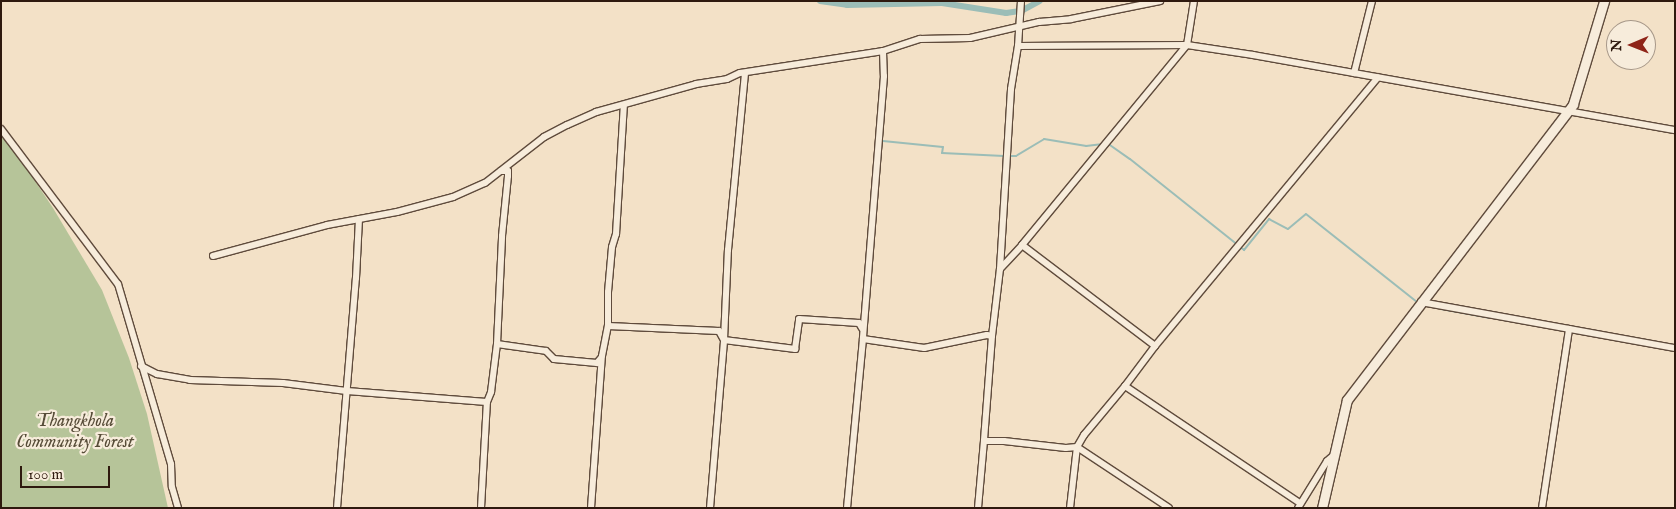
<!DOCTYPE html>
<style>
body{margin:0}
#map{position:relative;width:1676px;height:509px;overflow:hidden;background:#f3e1c7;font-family:"IM FELL English",serif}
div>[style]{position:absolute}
.green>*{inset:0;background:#b6c499}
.stream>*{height:2px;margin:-1px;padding:0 1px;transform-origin:1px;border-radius:1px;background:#9bbdb7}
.canal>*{height:6px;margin:-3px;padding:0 3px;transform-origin:3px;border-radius:3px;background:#9bbdb7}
.roads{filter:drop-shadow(1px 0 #5f4b3c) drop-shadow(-1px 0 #5f4b3c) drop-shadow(0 1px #5f4b3c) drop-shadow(0 -1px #5f4b3c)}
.street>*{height:6px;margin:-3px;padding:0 3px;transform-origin:3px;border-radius:3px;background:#f7ecdb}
.secondary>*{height:9px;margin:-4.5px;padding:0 4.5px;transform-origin:4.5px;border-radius:4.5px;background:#f7ecdb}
span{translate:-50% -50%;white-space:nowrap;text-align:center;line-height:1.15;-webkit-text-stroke:4.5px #f7ecdb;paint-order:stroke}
.park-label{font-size:18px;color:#574c38;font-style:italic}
.frame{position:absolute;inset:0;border:2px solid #2e190e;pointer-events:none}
.north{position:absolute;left:1606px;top:20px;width:50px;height:50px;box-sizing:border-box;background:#f7ecdb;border:1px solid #a79889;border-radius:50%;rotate:269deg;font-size:14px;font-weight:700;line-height:20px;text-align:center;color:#2e190e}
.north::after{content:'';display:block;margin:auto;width:18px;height:22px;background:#8f2418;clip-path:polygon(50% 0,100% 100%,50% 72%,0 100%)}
.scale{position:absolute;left:20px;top:466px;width:90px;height:22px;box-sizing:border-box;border:2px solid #2e190e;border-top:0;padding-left:6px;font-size:15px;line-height:18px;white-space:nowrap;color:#2e190e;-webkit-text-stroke:4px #f7ecdb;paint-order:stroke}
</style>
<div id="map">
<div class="green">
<div style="clip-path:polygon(1px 130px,53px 208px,102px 290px,129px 358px,147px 414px,168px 508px,1px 508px)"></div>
</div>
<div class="stream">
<div style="left:883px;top:141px;width:60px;rotate:5.7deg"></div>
<div style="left:943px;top:147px;width:6px;rotate:99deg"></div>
<div style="left:942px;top:153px;width:62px;rotate:2.8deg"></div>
<div style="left:1004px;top:156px;width:12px"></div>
<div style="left:1016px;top:156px;width:33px;rotate:-31deg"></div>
<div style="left:1044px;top:139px;width:43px;rotate:9.5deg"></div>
<div style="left:1086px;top:146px;width:17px;rotate:-7deg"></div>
<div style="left:1107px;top:143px;width:28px;rotate:35deg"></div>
<div style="left:1130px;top:159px;width:146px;rotate:38.6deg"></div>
<div style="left:1244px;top:250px;width:40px;rotate:-51deg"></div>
<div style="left:1269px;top:219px;width:21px;rotate:28deg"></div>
<div style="left:1288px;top:229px;width:23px;rotate:-40deg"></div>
<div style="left:1306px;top:214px;width:142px;rotate:38.4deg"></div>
<div style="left:1441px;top:309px;width:50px;rotate:10.4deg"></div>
</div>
<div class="canal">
<div style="left:820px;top:1px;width:27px;rotate:8deg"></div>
<div style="left:847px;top:5px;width:95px;rotate:-1.2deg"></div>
<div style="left:942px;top:3px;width:65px;rotate:8.9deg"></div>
<div style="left:1006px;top:13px;width:15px;rotate:-8deg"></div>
<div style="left:1021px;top:11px;width:21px;rotate:-28deg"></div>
</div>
<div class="roads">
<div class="street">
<div style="left:1021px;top:1px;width:45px;rotate:93.8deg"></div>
<div style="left:1018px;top:46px;width:169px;rotate:-0.3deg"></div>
<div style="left:1187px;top:45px;width:67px;rotate:8.6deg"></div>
<div style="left:1253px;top:55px;width:429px;rotate:10.1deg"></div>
<div style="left:883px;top:51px;width:25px;rotate:88deg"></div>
<div style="left:884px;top:76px;width:264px;rotate:94.6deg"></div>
<div style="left:863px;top:339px;width:62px;rotate:8.4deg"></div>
<div style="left:924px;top:348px;width:64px;rotate:-11.7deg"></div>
<div style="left:987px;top:335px;width:5px;rotate:11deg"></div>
<div style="left:992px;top:336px;width:105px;rotate:94.4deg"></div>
<div style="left:984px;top:441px;width:20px"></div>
<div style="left:1004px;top:441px;width:62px;rotate:6.4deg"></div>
<div style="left:1066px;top:448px;width:11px;rotate:-5deg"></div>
<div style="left:1077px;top:447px;width:110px;rotate:33.5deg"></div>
<div style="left:1354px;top:73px;width:74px;rotate:-76deg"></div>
<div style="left:1px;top:129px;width:194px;rotate:53deg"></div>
<div style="left:118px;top:284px;width:188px;rotate:73.6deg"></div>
<div style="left:171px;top:464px;width:23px;rotate:88deg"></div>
<div style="left:172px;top:487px;width:22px;rotate:74deg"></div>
<div style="left:1022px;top:245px;width:167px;rotate:37.2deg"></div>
<div style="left:213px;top:256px;width:118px;rotate:-15.2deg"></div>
<div style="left:327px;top:225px;width:71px;rotate:-10.5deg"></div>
<div style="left:397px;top:212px;width:58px;rotate:-15deg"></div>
<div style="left:453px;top:197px;width:35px;rotate:-24deg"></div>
<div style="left:485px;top:183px;width:75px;rotate:-37.9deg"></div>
<div style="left:544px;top:137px;width:26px;rotate:-28deg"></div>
<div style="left:567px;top:125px;width:32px;rotate:-24deg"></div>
<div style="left:596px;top:112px;width:104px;rotate:-15.6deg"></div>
<div style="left:696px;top:84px;width:31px;rotate:-9deg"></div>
<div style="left:727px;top:79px;width:14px;rotate:-25deg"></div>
<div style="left:740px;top:73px;width:145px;rotate:-8.7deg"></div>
<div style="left:883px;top:51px;width:39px;rotate:-18deg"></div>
<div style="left:920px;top:39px;width:50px;rotate:-1.1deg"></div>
<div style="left:970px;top:38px;width:71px;rotate:-13.1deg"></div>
<div style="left:1039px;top:22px;width:32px;rotate:-5deg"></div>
<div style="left:1071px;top:19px;width:91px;rotate:-11.4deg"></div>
<div style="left:1000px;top:269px;width:33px;rotate:-47deg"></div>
<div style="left:1022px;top:245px;width:259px;rotate:-50.5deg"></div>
<div style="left:1187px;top:45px;width:45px;rotate:-81deg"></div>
<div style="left:1421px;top:302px;width:258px;rotate:10.3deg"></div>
<div style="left:608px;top:326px;width:34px;rotate:-90deg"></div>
<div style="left:608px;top:292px;width:45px;rotate:-84.9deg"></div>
<div style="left:612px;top:247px;width:14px;rotate:-73deg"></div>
<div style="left:616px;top:234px;width:129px;rotate:-86.5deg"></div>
<div style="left:992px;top:336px;width:67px;rotate:-83.2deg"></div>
<div style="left:1000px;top:269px;width:180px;rotate:-86.5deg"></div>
<div style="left:1011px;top:89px;width:44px;rotate:-80.8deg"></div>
<div style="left:497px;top:344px;width:49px;rotate:8.1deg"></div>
<div style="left:546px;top:351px;width:11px;rotate:45deg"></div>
<div style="left:554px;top:359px;width:43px;rotate:5.3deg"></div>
<div style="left:597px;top:363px;width:6px;rotate:-51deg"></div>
<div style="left:141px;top:366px;width:18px;rotate:27deg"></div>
<div style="left:157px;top:374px;width:34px;rotate:10deg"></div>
<div style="left:190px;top:380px;width:93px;rotate:1.8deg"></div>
<div style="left:283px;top:383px;width:64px;rotate:7.1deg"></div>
<div style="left:347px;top:391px;width:140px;rotate:4.5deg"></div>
<div style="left:1125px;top:386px;width:211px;rotate:33.8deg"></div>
<div style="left:337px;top:508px;width:231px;rotate:-85.3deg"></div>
<div style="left:356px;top:278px;width:59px;rotate:-87.1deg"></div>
<div style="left:481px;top:508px;width:106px;rotate:-86.8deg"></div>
<div style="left:487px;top:402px;width:11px;rotate:-68deg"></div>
<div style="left:491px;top:392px;width:48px;rotate:-82.9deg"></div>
<div style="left:497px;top:344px;width:108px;rotate:-87.3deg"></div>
<div style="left:502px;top:236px;width:60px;rotate:-84.3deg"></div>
<div style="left:508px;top:176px;width:5px;rotate:-90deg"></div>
<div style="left:508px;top:171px;width:7px;rotate:180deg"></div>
<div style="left:591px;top:508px;width:152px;rotate:-85.9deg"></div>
<div style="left:602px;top:356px;width:31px;rotate:-79deg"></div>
<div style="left:608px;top:326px;width:111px;rotate:2.6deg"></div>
<div style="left:719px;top:331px;width:10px;rotate:61deg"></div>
<div style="left:724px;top:340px;width:72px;rotate:7.2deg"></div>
<div style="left:795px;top:349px;width:30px;rotate:-82deg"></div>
<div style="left:799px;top:319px;width:60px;rotate:3.8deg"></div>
<div style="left:859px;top:323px;width:6px;rotate:59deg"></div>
<div style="left:710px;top:508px;width:169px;rotate:-85.2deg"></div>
<div style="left:724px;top:340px;width:90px;rotate:-87.5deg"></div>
<div style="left:728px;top:250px;width:177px;rotate:-84.5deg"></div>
<div style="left:847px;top:508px;width:170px;rotate:-84.6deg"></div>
<div style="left:978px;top:508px;width:67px;rotate:-84.9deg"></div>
<div style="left:1070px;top:508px;width:61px;rotate:-83.5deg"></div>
<div style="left:1077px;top:447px;width:14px;rotate:-60deg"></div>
<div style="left:1084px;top:435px;width:64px;rotate:-50.1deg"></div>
<div style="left:1125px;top:386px;width:50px;rotate:-53.1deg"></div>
<div style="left:1155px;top:346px;width:349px;rotate:-50.3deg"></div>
<div style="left:1298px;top:508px;width:55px;rotate:-58.3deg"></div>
<div style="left:1327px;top:461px;width:8px;rotate:-40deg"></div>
<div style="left:1542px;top:508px;width:181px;rotate:-81.4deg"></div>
</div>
<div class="secondary">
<div style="left:1322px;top:508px;width:111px;rotate:-77deg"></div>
<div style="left:1347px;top:400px;width:372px;rotate:-52.6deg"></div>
<div style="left:1573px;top:104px;width:108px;rotate:-73.2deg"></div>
</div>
</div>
<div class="park-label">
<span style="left:75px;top:433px">Thangkhola<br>Community Forest</span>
</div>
<div class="frame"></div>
<div class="north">N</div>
<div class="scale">100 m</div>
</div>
